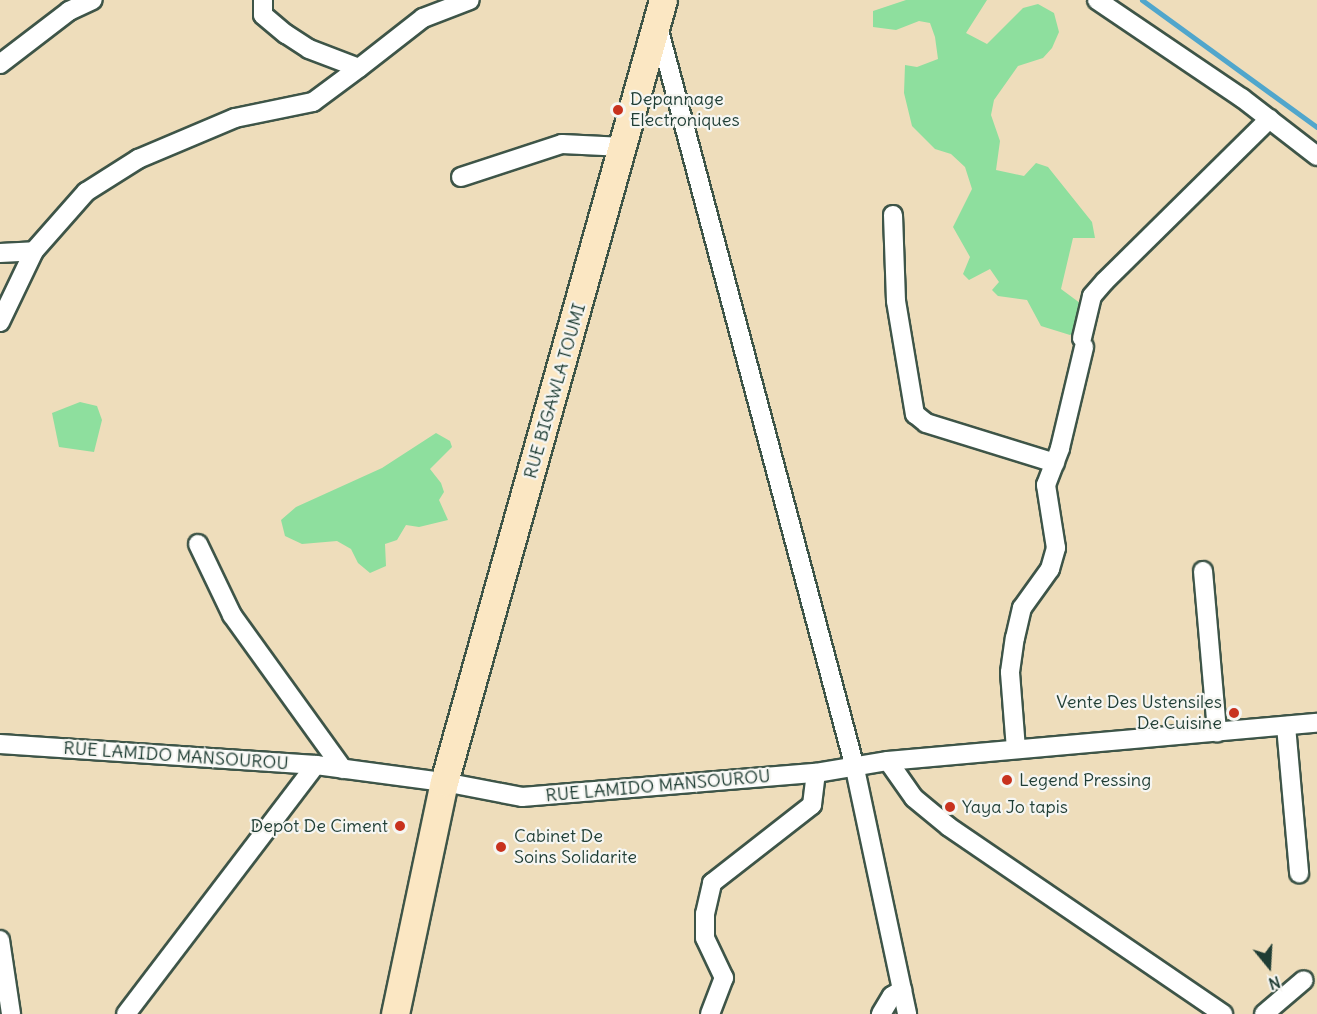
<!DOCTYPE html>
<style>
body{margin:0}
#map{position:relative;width:1317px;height:1014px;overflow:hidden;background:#edb;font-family:Delius,sans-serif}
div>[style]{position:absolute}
.green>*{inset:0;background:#8edf9e}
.stream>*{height:5px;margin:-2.5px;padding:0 2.5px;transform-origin:2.5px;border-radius:2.5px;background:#50a6cc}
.roads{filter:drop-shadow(2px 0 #3e5548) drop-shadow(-2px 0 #3e5548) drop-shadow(0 2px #3e5548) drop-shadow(0 -2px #3e5548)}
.street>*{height:18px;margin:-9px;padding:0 9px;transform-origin:9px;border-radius:9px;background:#fff}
.secondary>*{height:27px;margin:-13.5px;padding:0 13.5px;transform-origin:13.5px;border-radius:13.5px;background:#fbe7c3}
.dots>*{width:16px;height:16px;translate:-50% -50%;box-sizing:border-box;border:3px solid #f6f6f2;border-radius:50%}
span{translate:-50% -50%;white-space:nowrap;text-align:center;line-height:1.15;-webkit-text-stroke:4.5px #f6f6f2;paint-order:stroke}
.poi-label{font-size:18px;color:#1f3d34}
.left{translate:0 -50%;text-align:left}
.right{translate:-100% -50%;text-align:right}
.street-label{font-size:18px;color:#1f3d34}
.north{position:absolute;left:1239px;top:936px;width:60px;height:60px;-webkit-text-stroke:4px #f6f6f2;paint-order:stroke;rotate:162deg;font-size:16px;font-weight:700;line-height:24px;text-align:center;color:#1f3d34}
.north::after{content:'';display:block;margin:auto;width:21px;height:27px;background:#1f3d34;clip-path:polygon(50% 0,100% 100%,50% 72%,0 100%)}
</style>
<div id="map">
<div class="green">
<div style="clip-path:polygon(906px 0,987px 0,966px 33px,987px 44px,1023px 8px,1038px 4px,1054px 13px,1059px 32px,1052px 48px,1043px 58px,1018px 66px,994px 100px,991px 115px,1000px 141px,996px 170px,1024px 176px,1036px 163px,1048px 167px,1092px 222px,1095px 238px,1073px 238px,1061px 289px,1084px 306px,1083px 325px,1070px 335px,1041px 326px,1027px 300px,998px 296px,992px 290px,999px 282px,990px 269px,969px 280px,963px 274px,970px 257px,953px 227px,972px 189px,965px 167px,951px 154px,935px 149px,912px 126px,904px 93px,905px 65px,917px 67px,938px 59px,935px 37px,930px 23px,919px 21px,896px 30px,873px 27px,873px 11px)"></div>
<div style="clip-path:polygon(80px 402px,97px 406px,102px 420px,94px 452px,59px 447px,52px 413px)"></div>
<div style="clip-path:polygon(436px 433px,450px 441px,452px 447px,430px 469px,441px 483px,444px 492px,439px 500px,448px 520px,419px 527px,406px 525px,397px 540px,385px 544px,386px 566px,370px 573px,358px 563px,351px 549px,337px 541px,302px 544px,285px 536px,281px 520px,296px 507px,382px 468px)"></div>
</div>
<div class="stream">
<div style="left:1142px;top:0;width:216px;rotate:36deg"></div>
</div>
<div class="roads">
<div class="street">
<div style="left:263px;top:0;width:15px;rotate:90deg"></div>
<div style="left:263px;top:15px;width:30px;rotate:40deg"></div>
<div style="left:286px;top:34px;width:27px;rotate:33deg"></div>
<div style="left:309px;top:49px;width:53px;rotate:20.8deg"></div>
<div style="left:359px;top:68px;width:81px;rotate:-38deg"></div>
<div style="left:423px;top:18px;width:50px;rotate:-21deg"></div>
<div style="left:1097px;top:0;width:175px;rotate:34.1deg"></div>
<div style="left:1242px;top:98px;width:95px;rotate:37.7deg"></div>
<div style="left:658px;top:27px;width:763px;rotate:75.11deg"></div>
<div style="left:854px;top:764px;width:256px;rotate:78deg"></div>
<div style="left:0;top:64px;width:87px;rotate:-37.5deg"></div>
<div style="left:69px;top:11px;width:26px;rotate:-25deg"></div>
<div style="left:461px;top:177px;width:106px;rotate:-18.1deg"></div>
<div style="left:562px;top:144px;width:62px;rotate:2.8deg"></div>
<div style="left:893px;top:215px;width:86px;rotate:88deg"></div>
<div style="left:896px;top:301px;width:115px;rotate:80.5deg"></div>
<div style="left:915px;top:414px;width:14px;rotate:39deg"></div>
<div style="left:926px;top:423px;width:135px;rotate:17.2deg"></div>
<div style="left:0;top:253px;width:34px;rotate:-3deg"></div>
<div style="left:0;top:322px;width:79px;rotate:-64.4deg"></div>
<div style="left:34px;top:251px;width:79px;rotate:-48.6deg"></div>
<div style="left:86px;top:192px;width:62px;rotate:-32.4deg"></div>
<div style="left:138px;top:159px;width:105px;rotate:-22.9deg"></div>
<div style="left:235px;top:118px;width:80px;rotate:-11.6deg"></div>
<div style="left:313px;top:102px;width:57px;rotate:-36.5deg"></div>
<div style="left:1082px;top:338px;width:43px;rotate:-76.6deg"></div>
<div style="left:1092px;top:296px;width:20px;rotate:-49deg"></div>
<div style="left:1105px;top:281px;width:231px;rotate:-44.6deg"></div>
<div style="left:198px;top:544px;width:79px;rotate:64.4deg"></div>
<div style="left:232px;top:615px;width:190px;rotate:54.2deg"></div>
<div style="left:1203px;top:571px;width:162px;rotate:85deg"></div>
<div style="left:1286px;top:726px;width:148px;rotate:84.9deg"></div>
<div style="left:0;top:744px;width:317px;rotate:3.8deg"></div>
<div style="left:316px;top:765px;width:129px;rotate:7.6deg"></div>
<div style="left:444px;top:782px;width:79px;rotate:10.9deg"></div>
<div style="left:522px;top:797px;width:295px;rotate:-4.7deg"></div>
<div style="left:816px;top:773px;width:73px;rotate:-9.5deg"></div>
<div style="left:888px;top:761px;width:431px;rotate:-5.1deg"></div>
<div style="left:1016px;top:749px;width:77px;rotate:-94.5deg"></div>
<div style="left:1010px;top:672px;width:34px;rotate:-82deg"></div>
<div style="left:1015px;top:638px;width:31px;rotate:-77deg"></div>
<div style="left:1022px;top:608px;width:48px;rotate:-54.3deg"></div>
<div style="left:1050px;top:569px;width:22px;rotate:-74deg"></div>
<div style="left:1056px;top:548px;width:64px;rotate:-99deg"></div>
<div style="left:1046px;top:485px;width:40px;rotate:-69deg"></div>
<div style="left:1060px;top:448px;width:104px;rotate:-76.6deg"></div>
<div style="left:888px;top:761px;width:45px;rotate:54.9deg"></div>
<div style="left:914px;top:798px;width:45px;rotate:39.6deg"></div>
<div style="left:949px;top:827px;width:332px;rotate:34.3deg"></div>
<div style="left:0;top:940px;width:75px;rotate:81.5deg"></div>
<div style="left:126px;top:1014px;width:313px;rotate:-52.7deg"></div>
<div style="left:710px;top:1014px;width:39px;rotate:-69deg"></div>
<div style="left:724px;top:978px;width:44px;rotate:-115.4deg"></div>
<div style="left:705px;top:938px;width:24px;rotate:-90deg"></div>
<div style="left:705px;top:914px;width:32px;rotate:-77deg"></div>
<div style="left:712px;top:883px;width:127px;rotate:-38deg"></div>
<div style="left:812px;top:805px;width:32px;rotate:-83deg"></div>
<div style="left:881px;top:1014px;width:21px;rotate:-59deg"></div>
<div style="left:892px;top:996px;width:12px;rotate:-31deg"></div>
<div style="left:1264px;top:1014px;width:52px;rotate:-40.4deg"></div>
</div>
<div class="secondary">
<div style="left:395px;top:1014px;width:237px;rotate:-78.1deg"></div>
<div style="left:444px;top:782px;width:812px;rotate:-74.36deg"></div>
</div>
</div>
<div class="dots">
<div style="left:618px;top:110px;background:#c8321e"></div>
<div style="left:1234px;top:713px;background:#c8321e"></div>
<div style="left:1007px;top:780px;background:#c8321e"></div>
<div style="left:950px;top:807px;background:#c8321e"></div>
<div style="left:400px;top:826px;background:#c8321e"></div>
<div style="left:501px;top:847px;background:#c8321e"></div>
</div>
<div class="poi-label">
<span class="left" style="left:630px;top:110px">Depannage<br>Electroniques</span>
<span class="right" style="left:1222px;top:713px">Vente Des Ustensiles<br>De Cuisine</span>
<span class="left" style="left:1019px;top:780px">Legend Pressing</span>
<span class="left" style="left:962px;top:807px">Yaya Jo tapis</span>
<span class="right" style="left:388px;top:826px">Depot De Ciment</span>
<span class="left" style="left:514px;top:847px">Cabinet De<br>Soins Solidarite</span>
</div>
<div class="street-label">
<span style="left:555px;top:391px;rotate:-74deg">RUE BIGAWLA TOUMI</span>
<span style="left:176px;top:756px;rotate:4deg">RUE LAMIDO MANSOUROU</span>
<span style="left:658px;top:786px;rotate:-5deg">RUE LAMIDO MANSOUROU</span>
</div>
<div class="north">N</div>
</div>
